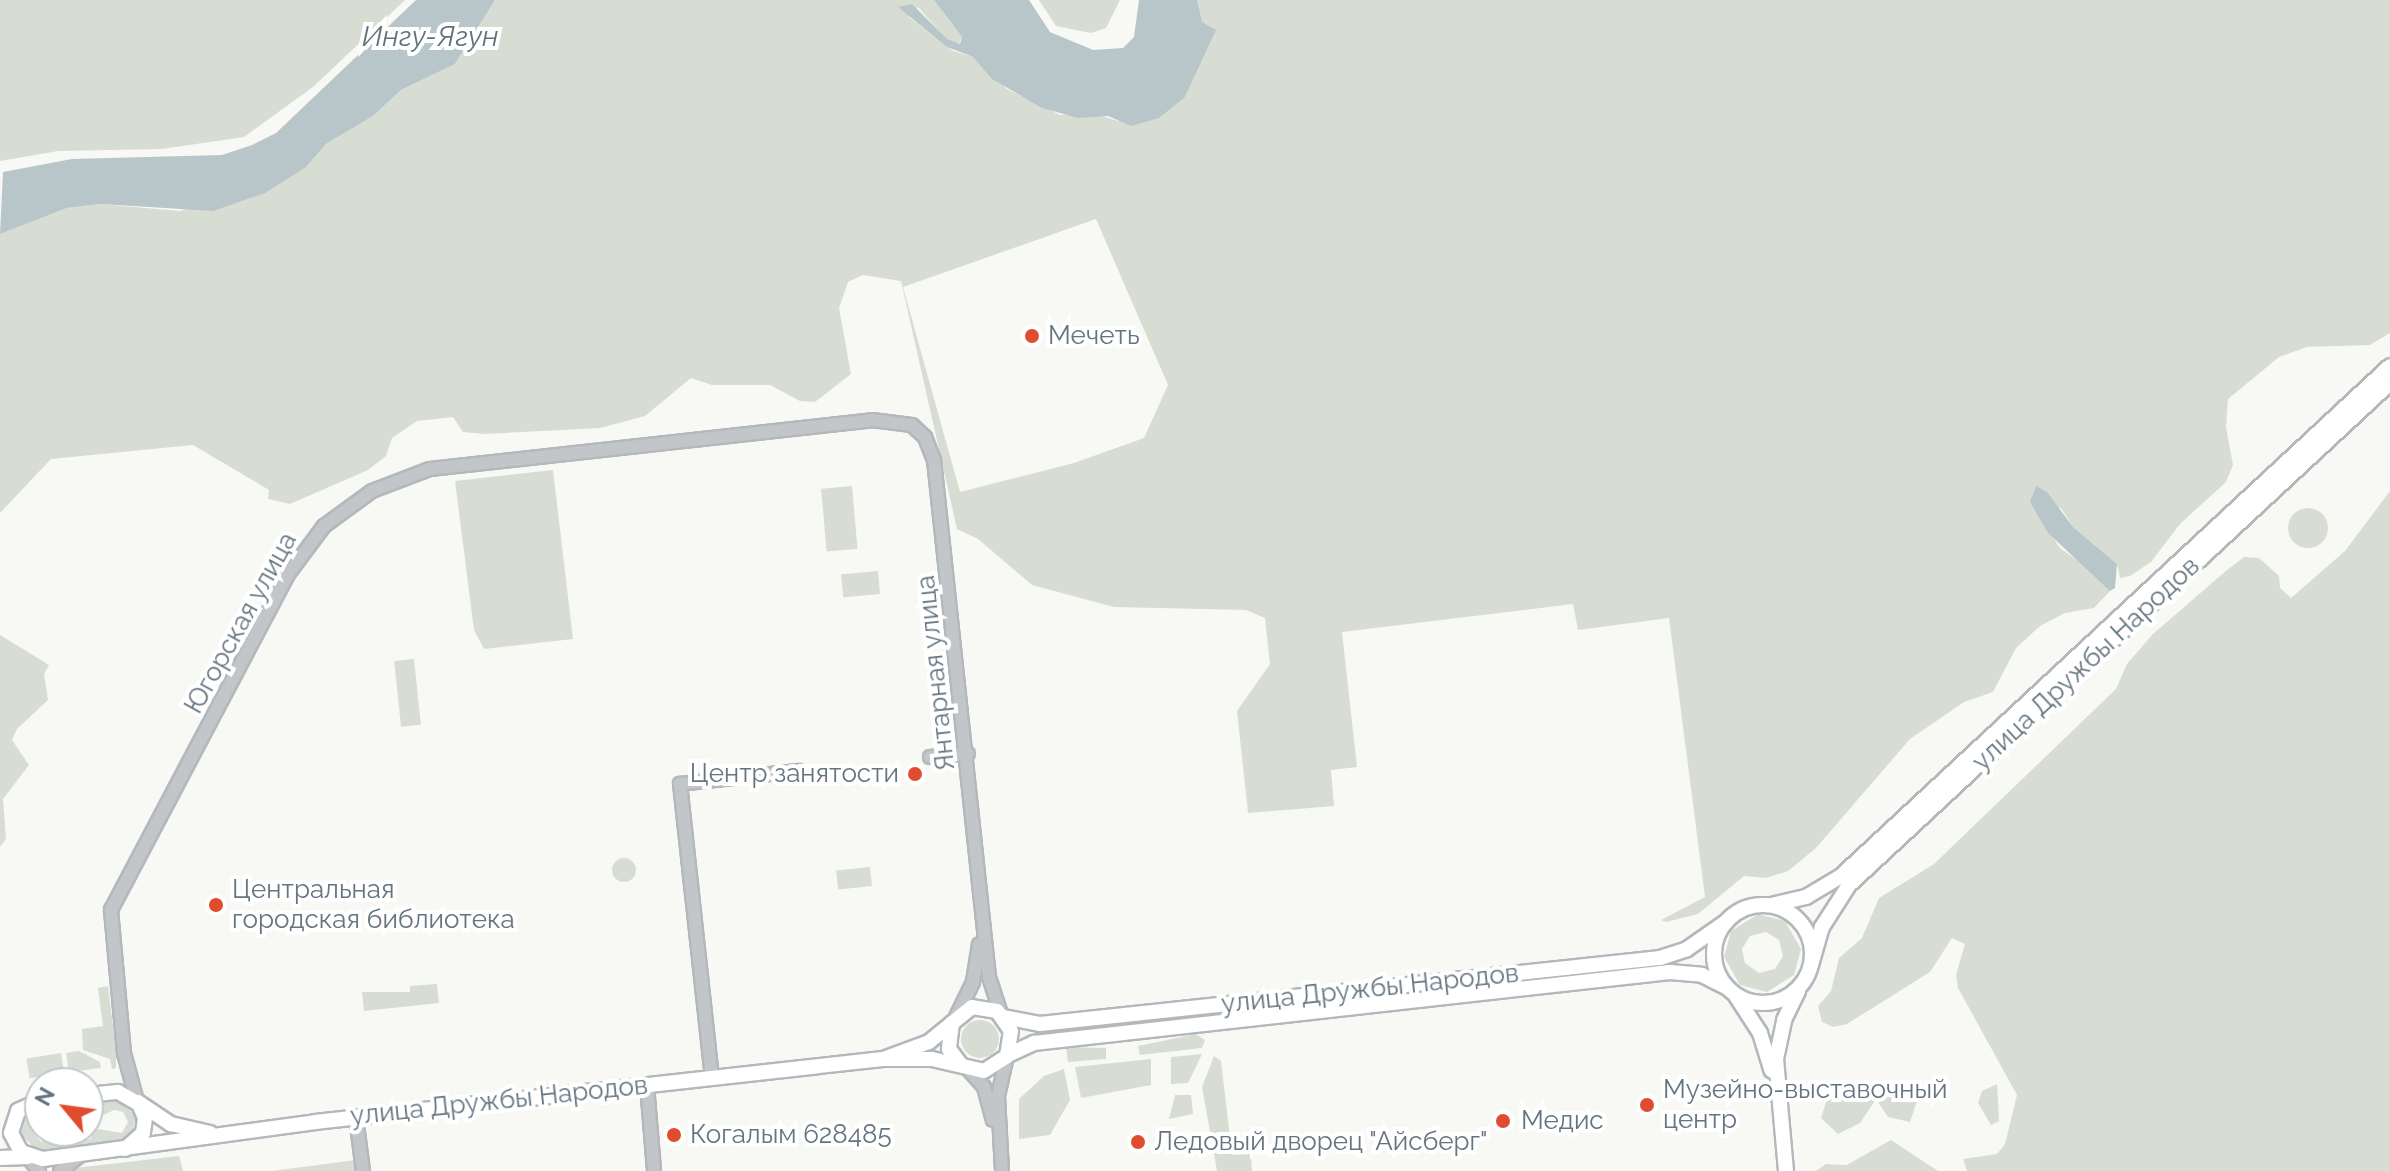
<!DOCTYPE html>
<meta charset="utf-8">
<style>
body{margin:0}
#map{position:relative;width:2390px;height:1171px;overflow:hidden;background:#f8f8f5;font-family:Raleway,sans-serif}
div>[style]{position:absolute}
.green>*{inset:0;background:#d8ddd4;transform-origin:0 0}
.round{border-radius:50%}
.water>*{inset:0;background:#b8c5c9}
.roads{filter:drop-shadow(2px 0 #b3b8bc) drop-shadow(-2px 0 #b3b8bc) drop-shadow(0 2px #b3b8bc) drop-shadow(0 -2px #b3b8bc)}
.minor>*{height:12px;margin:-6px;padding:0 6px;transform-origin:6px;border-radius:6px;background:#c2c6c9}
.major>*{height:14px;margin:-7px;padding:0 7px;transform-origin:7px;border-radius:7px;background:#fff}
.major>.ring{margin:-7px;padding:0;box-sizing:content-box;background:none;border:14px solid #fff;border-radius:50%}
.dots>*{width:22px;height:22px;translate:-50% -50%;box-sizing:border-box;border:4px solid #fff;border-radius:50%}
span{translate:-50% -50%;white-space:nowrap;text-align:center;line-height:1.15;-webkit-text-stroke:8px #fff;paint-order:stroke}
.poi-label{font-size:26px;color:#647580}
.left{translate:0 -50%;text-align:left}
.right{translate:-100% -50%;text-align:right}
.street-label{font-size:26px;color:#647580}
.water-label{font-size:28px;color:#5e747a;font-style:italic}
.north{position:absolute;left:24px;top:1067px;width:80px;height:80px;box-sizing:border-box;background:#fff;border:2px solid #c1c8cc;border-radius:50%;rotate:299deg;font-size:22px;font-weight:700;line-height:32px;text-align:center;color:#647580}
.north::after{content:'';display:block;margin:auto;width:28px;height:36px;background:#df4d2e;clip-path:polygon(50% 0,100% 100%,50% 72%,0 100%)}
</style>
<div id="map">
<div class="green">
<div style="clip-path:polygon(0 0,405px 0,313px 87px,244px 137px,162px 149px,58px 151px,0 161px)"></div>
<div style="clip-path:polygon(evenodd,495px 0,934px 0,962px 37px,959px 44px,946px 39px,918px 7px,909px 17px,953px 51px,973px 57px,1007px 89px,1060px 115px,1096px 114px,1118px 121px,1185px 97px,1205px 53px,1197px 0,2390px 0,2390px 333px,2370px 345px,2307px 347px,2279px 357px,2228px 399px,2226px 427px,2233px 465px,2226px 482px,2180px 524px,2151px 562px,2130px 576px,2120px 578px,2117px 564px,2073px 527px,2061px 508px,2030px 502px,2060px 548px,2097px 574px,2110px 591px,2094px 608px,2065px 613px,2040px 626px,2016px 648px,1993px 692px,1964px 702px,1910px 739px,1816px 848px,1788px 871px,1766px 878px,1744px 876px,1698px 914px,1666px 922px,1661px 920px,1705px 897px,1669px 618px,1578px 630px,1573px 604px,1342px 632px,1357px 767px,1331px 770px,1334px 806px,1248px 813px,1237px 711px,1270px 664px,1265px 618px,1246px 610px,1114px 607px,1032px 585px,978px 539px,957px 529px,901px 281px,863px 275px,848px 282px,839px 308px,851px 374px,815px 402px,800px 401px,770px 385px,712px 385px,691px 378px,645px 416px,600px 428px,485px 434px,463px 432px,453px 417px,417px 421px,392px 438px,386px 456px,368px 470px,290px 504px,268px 499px,269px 490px,193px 445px,51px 459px,0 513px,0 234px,67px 208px,101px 204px,180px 211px,306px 167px,326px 144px,373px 116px,401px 90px,455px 64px,495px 0,1096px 219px,1168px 385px,1144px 438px,1074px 463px,960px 492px,903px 287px,1096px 219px)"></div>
<div style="clip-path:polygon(1039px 0,1120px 0,1106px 28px,1091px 33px,1056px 26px)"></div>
<div style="clip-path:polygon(553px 470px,573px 639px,484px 649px,474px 630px,455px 481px)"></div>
<div style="left:852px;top:486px;width:63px;height:31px;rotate:85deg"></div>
<div style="clip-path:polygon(2390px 491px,2390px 1171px,1967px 1171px,1963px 1159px,1997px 1154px,2005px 1144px,2017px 1095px,1958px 988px,1956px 975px,1965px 944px,1952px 938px,1930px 972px,1847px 1024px,1833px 1027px,1822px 1022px,1818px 1006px,1831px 991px,1839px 958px,1862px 938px,1879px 898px,1934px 864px,2116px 689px,2127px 664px,2153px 634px,2227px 570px,2244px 557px,2259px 558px,2279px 576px,2280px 588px,2291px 598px,2345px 551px)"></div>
<div class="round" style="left:2288px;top:508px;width:40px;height:40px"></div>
<div style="left:878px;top:571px;width:23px;height:37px;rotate:85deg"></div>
<div style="clip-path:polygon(0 635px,49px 665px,44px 674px,48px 700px,17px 729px,12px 740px,29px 765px,3px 799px,6px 839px,0 847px)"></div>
<div style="left:414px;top:659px;width:66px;height:20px;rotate:84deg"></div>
<div class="round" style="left:612px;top:858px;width:24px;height:24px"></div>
<div style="left:870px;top:867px;width:19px;height:34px;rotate:84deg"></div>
<div style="clip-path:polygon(evenodd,1758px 914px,1785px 921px,1801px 949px,1794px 975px,1767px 992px,1740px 985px,1724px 957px,1731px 931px,1758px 914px,1766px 932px,1779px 940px,1783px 956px,1775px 969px,1759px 973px,1745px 963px,1742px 949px,1750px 936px,1766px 932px)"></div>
<div style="clip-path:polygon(437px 984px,439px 1003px,364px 1011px,362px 992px,410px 992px,410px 986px)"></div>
<div style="clip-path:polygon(108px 986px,116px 1051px,116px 1068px,112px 1069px,110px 1059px,83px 1050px,82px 1029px,103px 1026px,98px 988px)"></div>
<div class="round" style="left:961px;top:1020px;width:38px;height:38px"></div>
<div style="clip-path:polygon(1196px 1034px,1205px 1040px,1202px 1048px,1140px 1055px,1138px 1046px)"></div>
<div style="clip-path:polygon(1066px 1047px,1106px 1048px,1106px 1059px,1068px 1062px)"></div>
<div style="clip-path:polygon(79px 1051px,100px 1062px,101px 1068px,69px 1072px,66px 1053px)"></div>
<div style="left:61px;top:1053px;width:20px;height:35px;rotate:81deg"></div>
<div style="clip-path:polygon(1202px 1054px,1188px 1083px,1171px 1084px,1171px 1057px)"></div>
<div style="clip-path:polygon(1214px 1056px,1221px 1061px,1232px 1155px,1251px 1154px,1252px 1171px,1217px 1171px,1202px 1087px)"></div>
<div style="clip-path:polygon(1151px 1059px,1151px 1085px,1081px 1098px,1075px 1067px)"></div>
<div style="clip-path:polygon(1064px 1069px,1070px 1100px,1050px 1135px,1019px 1139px,1019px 1099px,1044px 1076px)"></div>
<div style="clip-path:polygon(1997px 1084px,1999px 1121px,1991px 1125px,1978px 1103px,1982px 1091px)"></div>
<div style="clip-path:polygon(1904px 1090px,1917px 1101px,1910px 1122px,1888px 1117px,1876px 1099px,1860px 1123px,1838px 1134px,1821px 1118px,1828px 1096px)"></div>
<div style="clip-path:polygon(1175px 1095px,1191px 1095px,1193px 1114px,1169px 1119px)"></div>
<div style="clip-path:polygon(116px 1100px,137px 1116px,129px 1140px,38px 1152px,21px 1134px,26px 1117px,40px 1108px,32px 1131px,41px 1142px,68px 1131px,66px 1136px,75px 1142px,91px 1139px,92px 1128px,122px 1133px,128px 1122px,123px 1112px,114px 1110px,91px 1121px,94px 1118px,88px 1111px,88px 1103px)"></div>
<div style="clip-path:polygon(1891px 1140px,1938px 1171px,1816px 1171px,1826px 1164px,1847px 1165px)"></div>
<div style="clip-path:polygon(179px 1156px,183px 1171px,72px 1171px,75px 1168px)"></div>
<div style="clip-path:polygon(356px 1160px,357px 1171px,272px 1171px)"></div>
</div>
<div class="water">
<div style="clip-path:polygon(416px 0,495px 0,455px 64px,401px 90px,373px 116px,326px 144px,306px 167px,265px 193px,213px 211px,101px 204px,67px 208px,0 234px,3px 172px,72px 159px,222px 155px,252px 145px,276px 133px)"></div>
<div style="clip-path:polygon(934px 0,1029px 0,1050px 32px,1093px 50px,1123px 48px,1134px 37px,1139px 0,1197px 0,1202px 22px,1216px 30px,1185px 97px,1159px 118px,1131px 126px,1108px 116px,1078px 118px,1042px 108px,992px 79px,973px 57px,947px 47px,898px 7px,912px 4px,947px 39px,960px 44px,962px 37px)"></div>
<div style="clip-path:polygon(2036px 486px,2047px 492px,2073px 527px,2117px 564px,2115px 588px,2110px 591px,2048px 533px,2030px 502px)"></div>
</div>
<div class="roads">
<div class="minor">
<div style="left:930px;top:757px;width:38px;rotate:-5deg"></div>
<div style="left:956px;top:1017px;width:39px;rotate:-64deg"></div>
<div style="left:973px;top:982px;width:38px;rotate:-81deg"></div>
<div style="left:967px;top:1068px;width:25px;rotate:48deg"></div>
<div style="left:984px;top:1087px;width:34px;rotate:75deg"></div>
<div style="left:712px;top:1078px;width:296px;rotate:-96.2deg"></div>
<div style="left:680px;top:784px;width:119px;rotate:-6.3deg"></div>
<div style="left:647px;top:1085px;width:86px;rotate:85.3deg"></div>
<div style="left:137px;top:1101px;width:50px;rotate:-105.2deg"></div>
<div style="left:124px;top:1053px;width:144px;rotate:-95.2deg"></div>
<div style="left:111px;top:910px;width:381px;rotate:-62.2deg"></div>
<div style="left:289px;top:573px;width:59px;rotate:-53.3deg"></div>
<div style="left:324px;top:526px;width:59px;rotate:-36.1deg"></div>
<div style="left:372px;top:491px;width:62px;rotate:-20.8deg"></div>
<div style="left:430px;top:469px;width:445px;rotate:-6.3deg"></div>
<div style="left:872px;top:420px;width:40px;rotate:7.1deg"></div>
<div style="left:912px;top:425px;width:18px;rotate:43deg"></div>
<div style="left:925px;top:437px;width:25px;rotate:69deg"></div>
<div style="left:934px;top:460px;width:520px;rotate:83.93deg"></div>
<div style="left:989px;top:977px;width:39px;rotate:72deg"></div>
<div style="left:356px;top:1117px;width:54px;rotate:82.6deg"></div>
<div style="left:28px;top:1157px;width:18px;rotate:52deg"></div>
<div style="left:60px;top:1171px;width:24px;rotate:-38deg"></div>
<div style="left:1002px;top:1171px;width:75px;rotate:-93.1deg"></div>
<div style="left:998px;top:1096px;width:41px;rotate:-77.3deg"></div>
</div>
<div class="major">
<div style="left:1771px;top:905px;width:36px;rotate:-13deg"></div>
<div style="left:1806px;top:897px;width:41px;rotate:-31deg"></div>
<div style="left:1841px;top:876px;width:749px;rotate:-42.89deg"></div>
<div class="ring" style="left:1714px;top:905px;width:84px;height:84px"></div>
<div style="left:1811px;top:965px;width:40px;rotate:-74deg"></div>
<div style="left:1822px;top:927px;width:50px;rotate:-57.3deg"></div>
<div style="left:1849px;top:885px;width:738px;rotate:-42.86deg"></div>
<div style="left:1736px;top:996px;width:44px;rotate:57deg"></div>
<div style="left:1760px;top:1033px;width:39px;rotate:73deg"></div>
<div style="left:1004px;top:1017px;width:37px;rotate:11deg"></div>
<div style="left:1040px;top:1024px;width:624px;rotate:-6.08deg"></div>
<div style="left:1660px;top:958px;width:28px;rotate:-18deg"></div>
<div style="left:1687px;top:949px;width:49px;rotate:-35deg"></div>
<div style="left:952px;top:1023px;width:26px;rotate:97deg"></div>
<div style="left:949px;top:1049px;width:20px;rotate:53deg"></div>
<div style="left:1008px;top:1055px;width:29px;rotate:-25deg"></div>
<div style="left:1034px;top:1043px;width:640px;rotate:-6.37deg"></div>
<div style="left:1670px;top:972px;width:32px;rotate:5deg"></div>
<div style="left:1702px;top:975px;width:30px;rotate:27deg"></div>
<div style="left:88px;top:1095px;width:30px;rotate:-6deg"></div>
<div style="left:118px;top:1092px;width:24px;rotate:30deg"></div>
<div style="left:139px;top:1104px;width:15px;rotate:67deg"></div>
<div style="left:145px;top:1118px;width:15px;rotate:98deg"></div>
<div style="left:143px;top:1133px;width:24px;rotate:138deg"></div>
<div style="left:40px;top:1101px;width:24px;rotate:156deg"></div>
<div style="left:18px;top:1111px;width:23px;rotate:108deg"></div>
<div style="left:11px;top:1133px;width:21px;rotate:62deg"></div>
<div style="left:21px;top:1152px;width:23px;rotate:18deg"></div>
<div style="left:43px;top:1159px;width:275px;rotate:-7.7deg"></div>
<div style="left:315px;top:1122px;width:571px;rotate:-6.33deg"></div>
<div style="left:883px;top:1059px;width:49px"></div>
<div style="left:932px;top:1059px;width:53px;rotate:13deg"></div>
<div style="left:984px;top:1071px;width:27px;rotate:-33deg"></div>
<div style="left:1007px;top:1056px;width:25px;rotate:-81deg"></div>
<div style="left:1011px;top:1031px;width:24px;rotate:-125deg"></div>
<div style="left:997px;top:1011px;width:25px;rotate:-171deg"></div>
<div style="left:972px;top:1007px;width:55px;rotate:140.9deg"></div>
<div style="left:929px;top:1042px;width:49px;rotate:159.7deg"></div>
<div style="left:138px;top:1102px;width:40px;rotate:34deg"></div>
<div style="left:171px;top:1124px;width:40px;rotate:13deg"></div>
<div style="left:0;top:1158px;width:28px;rotate:-2deg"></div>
<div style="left:1786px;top:1171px;width:112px;rotate:-95.1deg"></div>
<div style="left:1776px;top:1059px;width:40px;rotate:-78deg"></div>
<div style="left:1784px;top:1020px;width:32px;rotate:-64deg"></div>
</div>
</div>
<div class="dots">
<div style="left:1032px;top:336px;background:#df4d2e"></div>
<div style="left:915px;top:774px;background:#df4d2e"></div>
<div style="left:216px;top:905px;background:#df4d2e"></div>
<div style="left:1647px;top:1105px;background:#df4d2e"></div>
<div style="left:1503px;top:1121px;background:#df4d2e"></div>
<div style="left:674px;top:1135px;background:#df4d2e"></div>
<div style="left:1138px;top:1142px;background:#df4d2e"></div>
</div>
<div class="poi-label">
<span class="left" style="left:1048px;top:336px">Мечеть</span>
<span class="right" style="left:899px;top:774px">Центр занятости</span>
<span class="left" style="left:232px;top:905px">Центральная<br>городская библиотека</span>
<span class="left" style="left:1663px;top:1105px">Музейно-выставочный<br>центр</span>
<span class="left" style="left:1521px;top:1121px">Медис</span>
<span class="left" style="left:690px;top:1135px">Когалым 628485</span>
<span class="left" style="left:1154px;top:1142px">Ледовый дворец "Айсберг"</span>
</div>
<div class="street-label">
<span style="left:241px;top:623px;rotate:-61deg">Югорская улица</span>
<span style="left:2086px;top:664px;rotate:-43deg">улица Дружбы Народов</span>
<span style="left:936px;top:673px;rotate:-96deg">Янтарная улица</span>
<span style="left:1370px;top:989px;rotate:-6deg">улица Дружбы Народов</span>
<span style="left:499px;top:1101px;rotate:-6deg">улица Дружбы Народов</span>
</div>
<div class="water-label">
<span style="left:430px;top:37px">Ингу-Ягун</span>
</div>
<div class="north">N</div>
</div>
